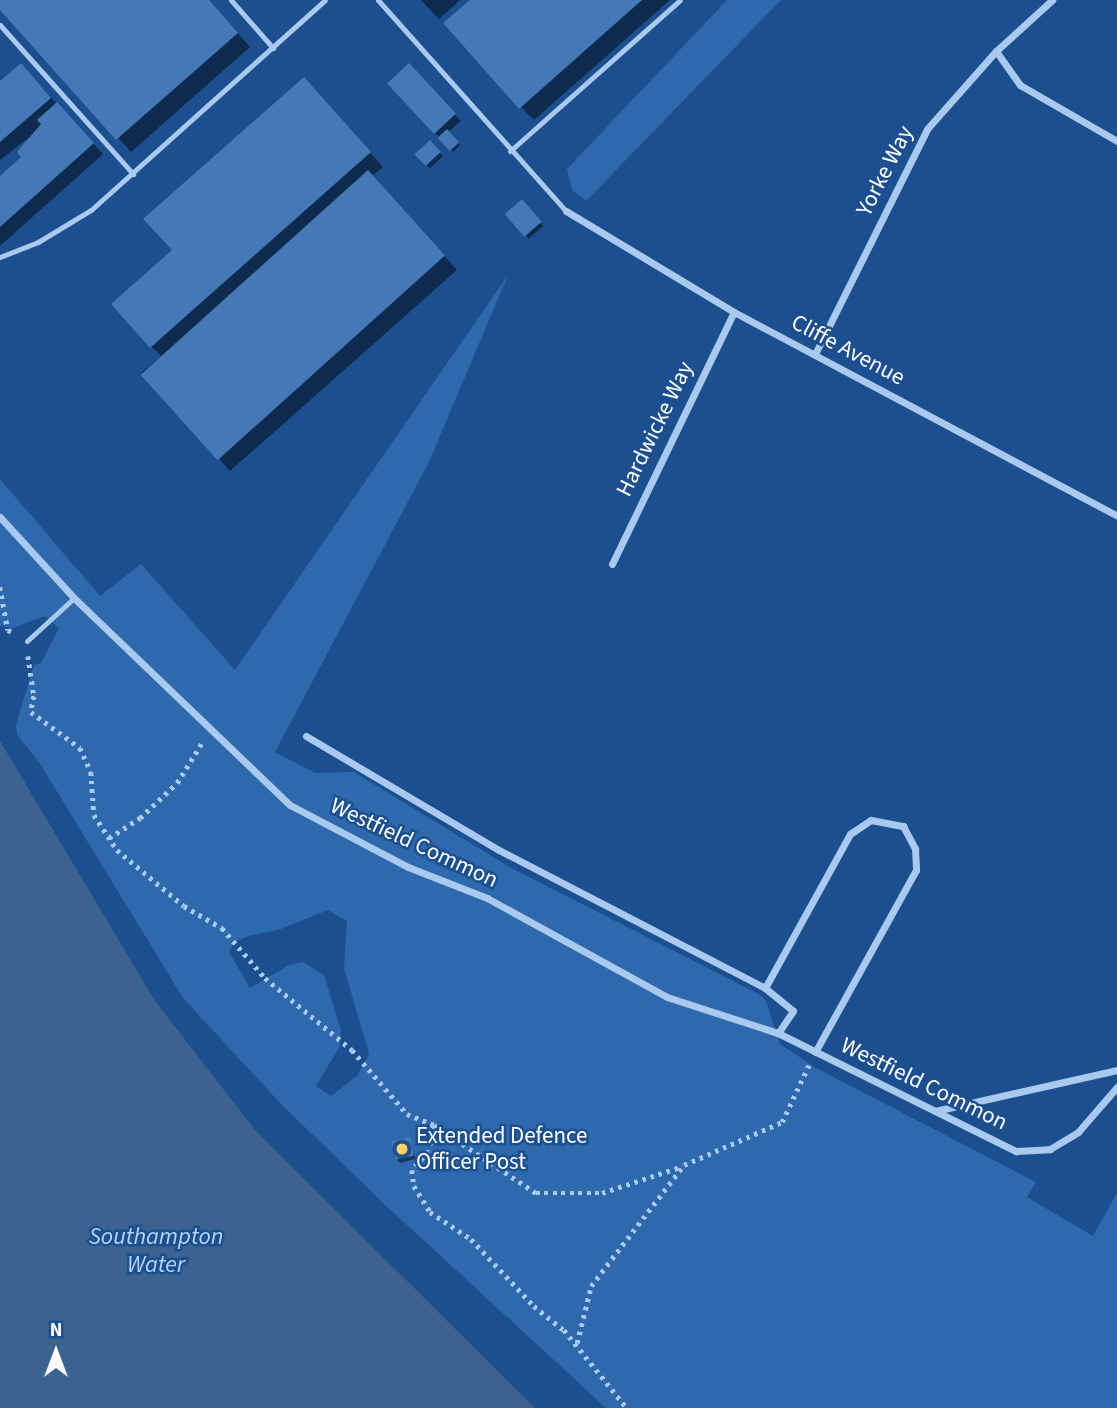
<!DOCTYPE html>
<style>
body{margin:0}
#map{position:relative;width:1117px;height:1408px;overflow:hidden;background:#1b4f8f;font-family:"Source Sans 3",sans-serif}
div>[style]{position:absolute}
.green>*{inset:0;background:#2e69ad}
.water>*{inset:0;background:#3c6290}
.shadow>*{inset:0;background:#0007;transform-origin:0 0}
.building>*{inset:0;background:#4478b7;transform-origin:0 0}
.path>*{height:4.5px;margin-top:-2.25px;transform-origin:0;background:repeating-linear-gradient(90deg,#a9c9ee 0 3.5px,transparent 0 8.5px)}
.lane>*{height:5px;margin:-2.5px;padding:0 2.5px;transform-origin:2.5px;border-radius:2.5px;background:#a9c9ee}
.street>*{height:7px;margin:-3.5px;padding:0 3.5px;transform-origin:3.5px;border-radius:3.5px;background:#a9c9ee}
.dots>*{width:19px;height:19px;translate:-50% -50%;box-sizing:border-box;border:4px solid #1b4f8f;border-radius:50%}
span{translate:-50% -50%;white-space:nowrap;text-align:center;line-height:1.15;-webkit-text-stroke:5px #1b4f8f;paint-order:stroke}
.street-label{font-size:23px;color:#fff}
.poi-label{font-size:23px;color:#fff}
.left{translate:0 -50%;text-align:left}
.water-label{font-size:24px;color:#b5d3f5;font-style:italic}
.north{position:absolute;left:21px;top:1317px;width:70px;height:70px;-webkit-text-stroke:5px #1b4f8f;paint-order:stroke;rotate:0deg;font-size:19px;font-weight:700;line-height:28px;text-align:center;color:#fff}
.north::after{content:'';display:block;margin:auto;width:24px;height:32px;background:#fff;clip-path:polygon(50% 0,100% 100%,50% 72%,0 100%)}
</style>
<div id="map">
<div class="green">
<div style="clip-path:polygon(727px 0,781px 0,586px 201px,572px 190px,567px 169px)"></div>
<div style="clip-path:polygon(evenodd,508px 275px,429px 462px,275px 752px,315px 773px,354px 772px,513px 869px,759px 994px,766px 1001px,780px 1044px,816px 1068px,1036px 1182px,1027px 1197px,1093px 1236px,1117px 1193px,1117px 1408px,606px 1408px,381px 1201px,281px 1104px,183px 998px,39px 762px,17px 735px,16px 725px,34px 665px,41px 663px,59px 628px,45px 616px,13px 628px,0 626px,0 479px,100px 596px,141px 564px,235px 670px,508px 275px,328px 910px,347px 921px,344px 968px,369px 1054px,357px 1076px,331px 1096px,316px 1086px,340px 1046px,341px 1030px,324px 975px,303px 962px,289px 965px,250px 988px,229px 952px,235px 942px,248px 936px,278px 930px,328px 910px)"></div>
</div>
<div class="water">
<div style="clip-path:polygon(0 741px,155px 1001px,255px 1130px,535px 1408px,0 1408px)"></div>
</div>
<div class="shadow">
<div style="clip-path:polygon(0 0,208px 0,250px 47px,131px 152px,0 6px)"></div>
<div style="clip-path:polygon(421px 0,460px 0,439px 19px)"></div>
<div style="clip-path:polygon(472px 0,670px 0,534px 120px,521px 107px)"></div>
<div style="clip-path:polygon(415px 71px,461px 121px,448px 132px,460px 145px,453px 152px,389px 84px)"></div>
<div style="clip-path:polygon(30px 75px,103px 154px,0 246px,0 178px,24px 157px,37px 131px,0 160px,0 83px)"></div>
<div style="clip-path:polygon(317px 92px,383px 167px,372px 176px,457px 270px,230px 471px,141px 373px,161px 356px,151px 346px,174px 251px)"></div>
<div style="left:430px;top:142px;width:19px;height:18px;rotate:47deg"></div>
<div style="left:522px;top:202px;width:32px;height:19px;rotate:49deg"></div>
<div style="clip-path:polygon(409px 1139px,416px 1159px,400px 1163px,397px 1160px)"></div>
</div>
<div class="building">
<div style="clip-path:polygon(0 0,209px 0,238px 33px,116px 140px,0 10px)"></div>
<div style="clip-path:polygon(470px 0,642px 0,519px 109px,443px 23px)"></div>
<div style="clip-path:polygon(21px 63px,51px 98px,0 142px,0 81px)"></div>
<div style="left:409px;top:63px;width:69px;height:30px;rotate:47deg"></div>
<div style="clip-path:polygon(304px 77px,371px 152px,150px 348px,111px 304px,172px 250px,143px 219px)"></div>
<div style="clip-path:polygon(57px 102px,94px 143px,0 227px,0 176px,21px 157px,17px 152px,41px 124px,37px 120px)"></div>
<div style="left:447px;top:129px;width:18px;height:13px;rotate:47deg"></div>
<div style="left:430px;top:140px;width:16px;height:21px;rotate:47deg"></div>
<div style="left:368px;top:170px;width:115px;height:306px;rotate:48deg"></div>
<div style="left:522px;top:199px;width:30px;height:23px;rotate:49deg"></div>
<div style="left:410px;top:1137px;width:19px;height:19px;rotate:78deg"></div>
</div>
<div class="path">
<div style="left:0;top:587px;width:44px;rotate:79.5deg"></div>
<div style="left:8px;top:630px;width:7px;rotate:27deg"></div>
<div style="left:28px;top:656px;width:40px;rotate:81.5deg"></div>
<div style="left:34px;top:696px;width:16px;rotate:101deg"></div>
<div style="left:31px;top:712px;width:61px;rotate:36.3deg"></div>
<div style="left:80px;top:748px;width:26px;rotate:65deg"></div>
<div style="left:91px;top:772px;width:43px;rotate:86deg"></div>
<div style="left:94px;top:815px;width:42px;rotate:56.7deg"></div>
<div style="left:117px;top:850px;width:87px;rotate:39.9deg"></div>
<div style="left:184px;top:906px;width:44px;rotate:30.1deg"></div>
<div style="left:222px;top:928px;width:66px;rotate:49.3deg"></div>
<div style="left:265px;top:978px;width:113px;rotate:39.6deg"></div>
<div style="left:352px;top:1050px;width:84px;rotate:49.3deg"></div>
<div style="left:407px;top:1114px;width:29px;rotate:22deg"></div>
<div style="left:434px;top:1125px;width:26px;rotate:101deg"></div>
<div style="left:429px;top:1151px;width:25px;rotate:132deg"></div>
<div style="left:412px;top:1170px;width:16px;rotate:83deg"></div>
<div style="left:414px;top:1186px;width:31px;rotate:58deg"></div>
<div style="left:430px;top:1212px;width:49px;rotate:33.4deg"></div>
<div style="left:471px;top:1239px;width:92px;rotate:46.8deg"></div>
<div style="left:534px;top:1306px;width:38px;rotate:39deg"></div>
<div style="left:564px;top:1330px;width:100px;rotate:51.1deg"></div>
<div style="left:109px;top:838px;width:37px;rotate:-33deg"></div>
<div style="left:140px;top:818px;width:51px;rotate:-43.4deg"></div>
<div style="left:177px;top:783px;width:49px;rotate:-58.2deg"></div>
<div style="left:434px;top:1125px;width:123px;rotate:33.7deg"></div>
<div style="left:536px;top:1193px;width:66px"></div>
<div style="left:602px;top:1193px;width:85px;rotate:-18.4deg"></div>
<div style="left:577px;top:1343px;width:59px;rotate:-76.2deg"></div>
<div style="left:591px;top:1286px;width:153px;rotate:-52.5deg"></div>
<div style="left:684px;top:1165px;width:107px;rotate:-23.7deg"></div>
<div style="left:782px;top:1122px;width:63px;rotate:-64.7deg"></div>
</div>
<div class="lane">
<div style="left:231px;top:0;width:64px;rotate:48.8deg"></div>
<div style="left:378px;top:0;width:283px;rotate:48.3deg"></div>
<div style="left:0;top:25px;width:200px;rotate:48.2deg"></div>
<div style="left:510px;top:151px;width:227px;rotate:-41.6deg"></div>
<div style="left:0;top:257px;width:41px;rotate:-21.5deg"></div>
<div style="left:38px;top:242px;width:62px;rotate:-31.1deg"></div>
<div style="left:91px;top:210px;width:314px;rotate:-41.9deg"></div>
<div style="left:27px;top:641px;width:64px;rotate:-42.5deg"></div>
</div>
<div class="street">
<div style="left:996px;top:51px;width:42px;rotate:54.8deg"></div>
<div style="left:1020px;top:85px;width:112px;rotate:30deg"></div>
<div style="left:566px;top:211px;width:196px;rotate:31deg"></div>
<div style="left:734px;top:312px;width:434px;rotate:28deg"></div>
<div style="left:815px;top:354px;width:251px;rotate:-63.5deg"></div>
<div style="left:927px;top:129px;width:104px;rotate:-48.5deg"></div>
<div style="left:996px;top:51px;width:76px;rotate:-42.3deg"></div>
<div style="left:0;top:517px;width:110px;rotate:47.6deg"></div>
<div style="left:74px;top:598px;width:299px;rotate:43.8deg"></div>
<div style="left:290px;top:805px;width:133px;rotate:27.7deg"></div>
<div style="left:408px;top:867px;width:85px;rotate:21.4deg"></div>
<div style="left:487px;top:898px;width:205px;rotate:28.8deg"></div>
<div style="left:667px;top:997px;width:117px;rotate:18deg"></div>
<div style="left:612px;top:564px;width:280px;rotate:-64.2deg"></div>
<div style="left:306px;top:736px;width:224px;rotate:30.6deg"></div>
<div style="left:499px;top:850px;width:300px;rotate:27.4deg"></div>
<div style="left:765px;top:988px;width:36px;rotate:39deg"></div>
<div style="left:793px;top:1011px;width:27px;rotate:124deg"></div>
<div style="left:778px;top:1033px;width:266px;rotate:26.4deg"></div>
<div style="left:1016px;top:1151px;width:34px;rotate:-3deg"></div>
<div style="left:1050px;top:1149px;width:33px;rotate:-31deg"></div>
<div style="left:1078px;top:1132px;width:60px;rotate:-49.1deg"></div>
<div style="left:765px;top:988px;width:176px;rotate:-61.1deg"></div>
<div style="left:850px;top:834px;width:25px;rotate:-34deg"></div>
<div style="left:871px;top:820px;width:33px;rotate:11deg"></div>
<div style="left:903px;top:826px;width:26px;rotate:62deg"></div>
<div style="left:915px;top:849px;width:21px;rotate:87deg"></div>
<div style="left:916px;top:870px;width:208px;rotate:119deg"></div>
<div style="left:935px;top:1111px;width:187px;rotate:-12.7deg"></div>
</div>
<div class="dots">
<div style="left:402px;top:1149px;background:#ffd166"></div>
</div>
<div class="street-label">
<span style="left:885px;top:171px;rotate:-63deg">Yorke Way</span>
<span style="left:848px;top:350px;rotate:28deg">Cliffe Avenue</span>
<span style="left:655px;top:429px;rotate:-64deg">Hardwicke Way</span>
<span style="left:414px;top:843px;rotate:25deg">Westfield Common</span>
<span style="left:924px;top:1084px;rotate:26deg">Westfield Common</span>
</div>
<div class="poi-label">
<span class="left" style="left:416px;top:1149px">Extended Defence<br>Officer Post</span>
</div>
<div class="water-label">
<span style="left:156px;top:1251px">Southampton<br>Water</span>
</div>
<div class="north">N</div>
</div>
